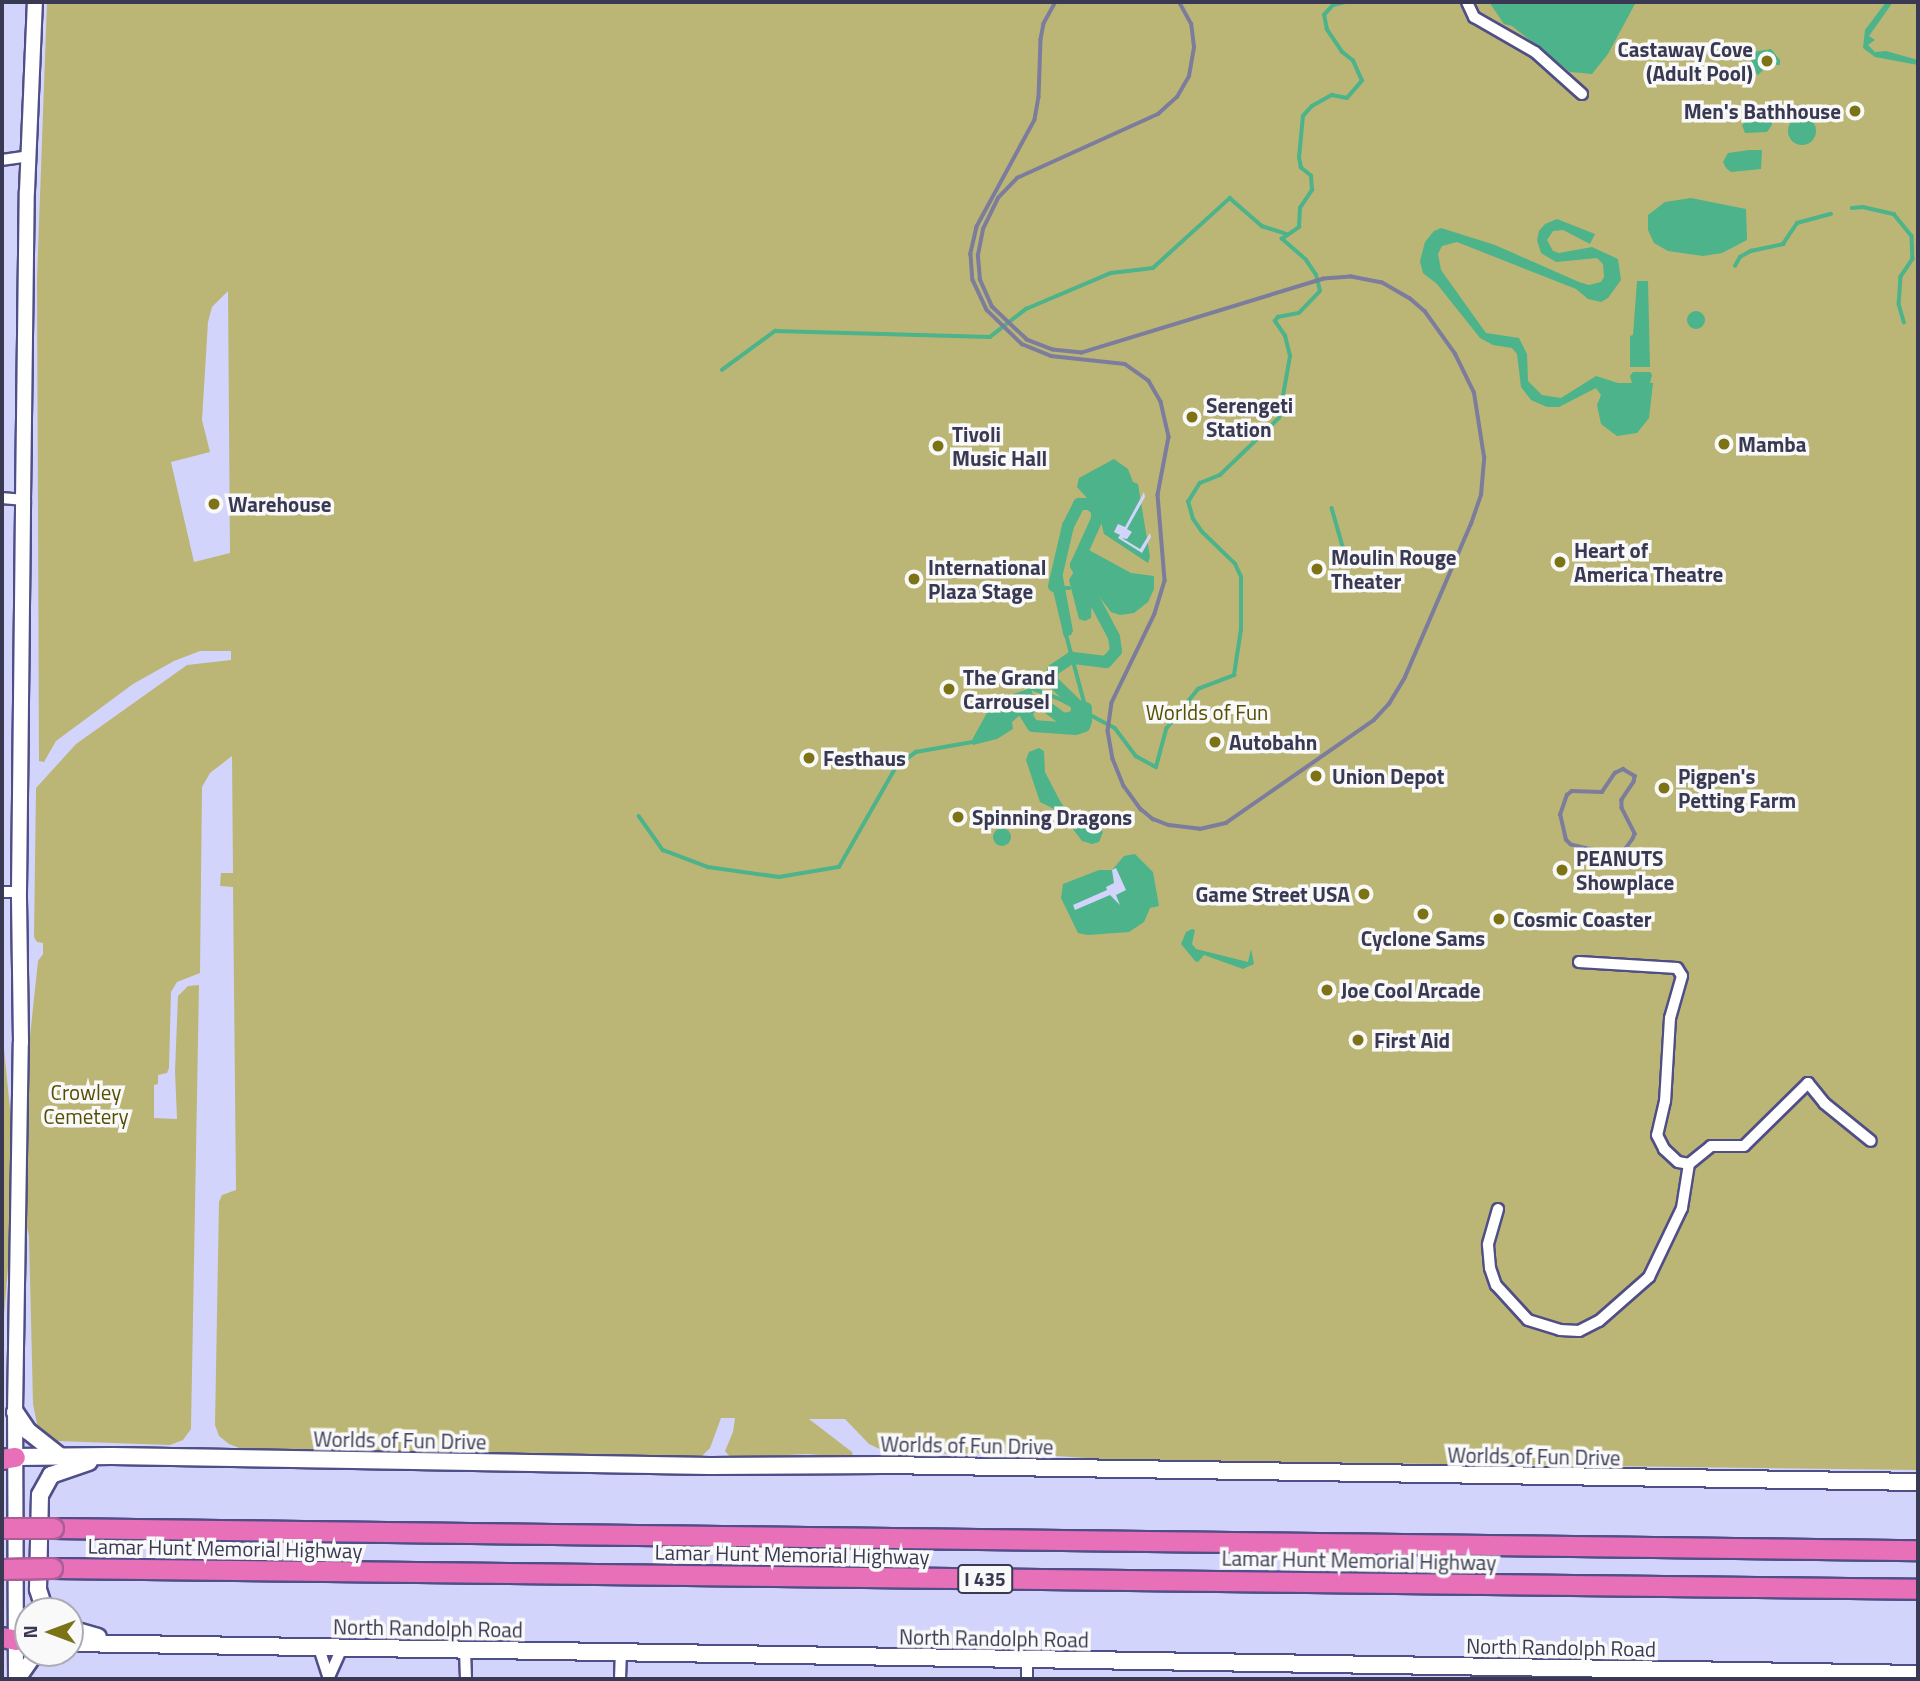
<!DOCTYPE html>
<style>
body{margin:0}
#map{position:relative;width:1920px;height:1681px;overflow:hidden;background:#d3d4fc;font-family:"Titillium Web",sans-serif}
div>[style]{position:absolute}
.green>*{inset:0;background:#bbb676}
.water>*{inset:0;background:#4cb38a}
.round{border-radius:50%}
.pier>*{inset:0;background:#d3d4fc}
.stream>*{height:3.5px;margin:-1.75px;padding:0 1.75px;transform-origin:1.75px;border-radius:1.75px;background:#4cb38a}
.canal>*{height:12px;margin:-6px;padding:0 6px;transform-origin:6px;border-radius:6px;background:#4cb38a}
.roads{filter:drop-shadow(2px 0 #504e87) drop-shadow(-2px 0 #504e87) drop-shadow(0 2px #504e87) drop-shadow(0 -2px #504e87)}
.minor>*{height:10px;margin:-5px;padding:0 5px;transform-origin:5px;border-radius:5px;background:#fff}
.tertiary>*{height:14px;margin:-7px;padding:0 7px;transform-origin:7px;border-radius:7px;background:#fff}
.secondary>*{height:16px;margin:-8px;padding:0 8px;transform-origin:8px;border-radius:8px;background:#fff}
.motorway>*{height:19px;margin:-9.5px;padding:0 9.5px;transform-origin:9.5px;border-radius:9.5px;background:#e770b9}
.rail>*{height:3.5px;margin:-1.75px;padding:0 1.75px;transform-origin:1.75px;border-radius:1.75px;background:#7c7c9d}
.bridges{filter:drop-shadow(2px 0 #aa5d96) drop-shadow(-2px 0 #aa5d96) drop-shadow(0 2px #aa5d96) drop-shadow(0 -2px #aa5d96)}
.motorway-bridge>*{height:19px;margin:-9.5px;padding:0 9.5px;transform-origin:9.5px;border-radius:9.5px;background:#e770b9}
.dots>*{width:19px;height:19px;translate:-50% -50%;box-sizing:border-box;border:4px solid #f9f9f9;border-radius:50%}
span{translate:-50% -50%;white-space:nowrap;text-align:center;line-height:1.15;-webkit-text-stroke:7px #f9f9f9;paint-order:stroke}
.shield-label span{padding:2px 5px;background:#f9f9f9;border:2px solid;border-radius:5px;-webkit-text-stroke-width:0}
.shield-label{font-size:19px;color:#393954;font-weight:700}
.poi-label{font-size:21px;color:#393954;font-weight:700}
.right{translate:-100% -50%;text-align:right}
.left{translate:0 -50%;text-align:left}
.park-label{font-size:21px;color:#554f04}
.street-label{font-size:21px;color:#393954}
.frame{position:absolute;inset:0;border:4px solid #393954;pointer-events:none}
.north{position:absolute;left:14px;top:1597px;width:70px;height:70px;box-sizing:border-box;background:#f9f9f9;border:2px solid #acacb7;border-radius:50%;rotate:270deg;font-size:19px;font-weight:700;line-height:28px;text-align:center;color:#393954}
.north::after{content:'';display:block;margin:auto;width:24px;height:32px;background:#7c7316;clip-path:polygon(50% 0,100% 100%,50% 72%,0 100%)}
</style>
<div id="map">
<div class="green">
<div style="clip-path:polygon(evenodd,47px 2px,1918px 2px,1918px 1470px,1115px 1460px,1011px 1453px,898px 1454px,888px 1453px,869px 1444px,845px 1419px,809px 1419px,852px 1452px,853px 1456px,846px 1457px,807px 1454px,731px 1458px,725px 1451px,733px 1432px,735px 1418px,721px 1418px,710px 1448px,700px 1458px,322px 1451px,239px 1448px,229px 1444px,219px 1436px,215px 1425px,219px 1202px,222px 1195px,236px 1190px,233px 887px,220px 886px,221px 873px,233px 873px,232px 756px,210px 773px,202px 787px,200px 973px,177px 982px,171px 992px,169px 1068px,167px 1073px,158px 1075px,158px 1084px,154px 1085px,154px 1118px,177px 1119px,175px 1071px,178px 996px,188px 986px,199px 985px,191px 1429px,183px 1440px,170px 1445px,57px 1441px,44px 1437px,37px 1424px,33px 1404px,29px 1236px,26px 1223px,30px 1036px,38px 961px,43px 954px,43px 943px,37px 942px,34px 937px,36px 788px,76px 744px,187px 665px,231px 660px,231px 651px,200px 651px,174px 661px,133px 684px,56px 741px,44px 762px,39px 761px,37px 279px,47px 2px,228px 291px,230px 553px,194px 562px,171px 462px,210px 452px,202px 420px,208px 322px,212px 307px,228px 291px)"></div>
<div style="clip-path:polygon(2px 1028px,13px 1140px,12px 1219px,2px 1340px)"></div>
</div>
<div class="water">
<div style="clip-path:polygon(1489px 2px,1636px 2px,1608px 54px,1592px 74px,1570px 72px,1512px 26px,1504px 24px)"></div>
<div style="clip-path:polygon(1886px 2px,1893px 2px,1869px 36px,1875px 40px,1868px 45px,1875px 52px,1886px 51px,1918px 60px,1918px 65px,1875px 57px,1863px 48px,1865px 30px)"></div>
<div style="clip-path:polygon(1741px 48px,1753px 52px,1771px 49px,1780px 60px,1780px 65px,1768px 65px,1758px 75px,1751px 68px,1751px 60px,1738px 57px)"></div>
<div style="clip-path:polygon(1764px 105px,1772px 113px,1772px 125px,1767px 132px,1745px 133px,1742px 125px)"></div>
<div class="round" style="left:1788px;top:117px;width:28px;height:28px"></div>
<div style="clip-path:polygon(1749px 150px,1762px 150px,1761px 169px,1731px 172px,1726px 168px,1723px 162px,1728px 153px)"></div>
<div style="clip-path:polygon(1691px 198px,1746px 209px,1747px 240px,1722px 253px,1703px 256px,1668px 251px,1654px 243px,1648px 230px,1648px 215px,1665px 202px)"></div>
<div style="clip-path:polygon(1557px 219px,1595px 234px,1590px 244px,1563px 230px,1553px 231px,1547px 240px,1553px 251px,1559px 253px,1592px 247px,1618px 259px,1621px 280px,1608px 298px,1601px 302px,1588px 299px,1576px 289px,1457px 242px,1442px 246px,1438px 254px,1441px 270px,1486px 333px,1519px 338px,1527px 354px,1528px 381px,1542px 395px,1561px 398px,1596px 376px,1618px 383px,1632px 383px,1630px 376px,1633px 372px,1650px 372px,1652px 375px,1650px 383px,1653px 383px,1649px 418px,1637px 433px,1617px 436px,1601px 424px,1597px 405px,1601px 395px,1596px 388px,1559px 407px,1547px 407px,1531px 400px,1521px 387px,1517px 354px,1512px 348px,1493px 345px,1480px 338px,1437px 284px,1423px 273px,1420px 261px,1425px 242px,1434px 231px,1441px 228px,1495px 245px,1579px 282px,1589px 285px,1601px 282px,1604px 277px,1603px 264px,1597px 258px,1556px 262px,1541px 253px,1537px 240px,1539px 231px,1545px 224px)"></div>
<div style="clip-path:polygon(1637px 281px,1648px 281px,1650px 367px,1630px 367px,1630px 336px,1633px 335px)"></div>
<div class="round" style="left:1687px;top:311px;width:18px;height:18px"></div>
<div style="clip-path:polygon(1114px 459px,1128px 469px,1133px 482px,1138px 484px,1150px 557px,1148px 563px,1104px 534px,1098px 510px,1077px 487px,1079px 478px)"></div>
<div style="clip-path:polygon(1087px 549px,1131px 573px,1154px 576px,1154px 589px,1148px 602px,1134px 613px,1120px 615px,1111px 612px,1098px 595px,1092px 595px,1091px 618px,1085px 621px,1079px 619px,1069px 580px)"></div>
<div style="clip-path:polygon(1056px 571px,1062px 572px,1073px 631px,1071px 635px,1064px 637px,1052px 586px)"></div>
<div style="clip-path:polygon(1031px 688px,1034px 700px,1027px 721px,1025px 722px,1023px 715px,1019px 716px,1012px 722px,1013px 729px,997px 739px,973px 745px,972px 740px,988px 711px,1013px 694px)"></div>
<div style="clip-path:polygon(1039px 748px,1044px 751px,1045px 772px,1060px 801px,1076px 824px,1095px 825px,1101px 829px,1103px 832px,1099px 842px,1092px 844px,1082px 841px,1060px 812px,1040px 802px,1026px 760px,1029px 752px)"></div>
<div class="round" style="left:993px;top:828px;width:18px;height:18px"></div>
<div style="clip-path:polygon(1135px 854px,1153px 872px,1159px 906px,1150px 908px,1144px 922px,1129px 932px,1088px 935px,1078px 933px,1061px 898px,1063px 884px,1099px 870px,1112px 870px,1124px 856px)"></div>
<div style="clip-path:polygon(1192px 929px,1195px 930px,1192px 944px,1196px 949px,1248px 962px,1251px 949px,1254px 964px,1243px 969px,1204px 955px,1198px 962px,1195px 961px,1181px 944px,1186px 932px)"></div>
</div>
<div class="pier">
<div style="clip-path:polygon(1144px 492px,1145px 497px,1127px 529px,1132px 532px,1127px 539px,1122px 538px,1140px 549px,1150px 533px,1151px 537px,1142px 553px,1118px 538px,1120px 535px,1114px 532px,1118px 524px,1125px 527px)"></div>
<div style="clip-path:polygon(1116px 868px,1126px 890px,1116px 895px,1120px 905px,1110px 895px,1075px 910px,1073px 905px,1107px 890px,1106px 887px,1114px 883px,1112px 870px)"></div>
</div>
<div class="stream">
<div style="left:1852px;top:208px;width:11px;rotate:-5deg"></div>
<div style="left:1863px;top:207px;width:32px;rotate:13deg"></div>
<div style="left:1894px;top:214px;width:28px;rotate:51deg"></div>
<div style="left:1912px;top:236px;width:23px;rotate:88deg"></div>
<div style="left:1913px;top:259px;width:22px;rotate:124deg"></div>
<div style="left:1901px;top:277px;width:27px;rotate:94deg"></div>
<div style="left:1899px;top:304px;width:19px;rotate:74deg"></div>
<div style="left:1735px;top:266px;width:10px;rotate:-61deg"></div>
<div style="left:1740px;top:257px;width:13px;rotate:-29deg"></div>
<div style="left:1751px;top:251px;width:33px;rotate:-12deg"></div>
<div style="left:1783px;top:244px;width:25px;rotate:-56deg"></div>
<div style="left:1797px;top:223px;width:35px;rotate:-15deg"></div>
<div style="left:722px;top:370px;width:66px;rotate:-36.3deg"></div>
<div style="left:775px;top:331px;width:215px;rotate:1.6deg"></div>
<div style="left:990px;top:337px;width:46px;rotate:-37.9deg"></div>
<div style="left:1026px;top:309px;width:92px;rotate:-23deg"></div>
<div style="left:1111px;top:273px;width:42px;rotate:-6.8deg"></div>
<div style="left:1153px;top:268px;width:104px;rotate:-42.3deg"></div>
<div style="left:1230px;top:198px;width:43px;rotate:41.2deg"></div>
<div style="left:1262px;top:226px;width:26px;rotate:18deg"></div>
<div style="left:1332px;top:508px;width:51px;rotate:74.1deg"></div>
<div style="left:1346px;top:557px;width:8px;rotate:23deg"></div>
<div style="left:1064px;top:588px;width:5px"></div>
<div style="left:1066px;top:633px;width:78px;rotate:75.1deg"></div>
<div style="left:1031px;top:688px;width:33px;rotate:21deg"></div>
<div style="left:1062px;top:700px;width:60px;rotate:27.8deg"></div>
<div style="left:1115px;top:728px;width:35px;rotate:53deg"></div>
<div style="left:1136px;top:756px;width:23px;rotate:29deg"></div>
<div style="left:1156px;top:767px;width:39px;rotate:-75deg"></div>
<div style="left:1166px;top:729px;width:51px;rotate:-51.3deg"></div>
<div style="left:1198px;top:689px;width:39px;rotate:-21deg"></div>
<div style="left:1234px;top:675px;width:47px;rotate:-81.3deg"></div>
<div style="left:1241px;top:629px;width:52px;rotate:-90deg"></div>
<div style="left:1241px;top:577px;width:14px;rotate:-115deg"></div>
<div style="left:1235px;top:564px;width:46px;rotate:-135.9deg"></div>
<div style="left:1202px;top:532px;width:16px;rotate:-125deg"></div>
<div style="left:1193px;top:519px;width:18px;rotate:-106deg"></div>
<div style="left:1188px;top:502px;width:22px;rotate:-58deg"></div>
<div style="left:1200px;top:483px;width:22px;rotate:-22deg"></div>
<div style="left:1220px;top:475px;width:82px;rotate:-44deg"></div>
<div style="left:1279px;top:418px;width:63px;rotate:-79.9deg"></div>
<div style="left:1290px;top:356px;width:21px;rotate:-104deg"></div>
<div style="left:1285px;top:336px;width:18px;rotate:-124deg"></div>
<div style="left:1275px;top:321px;width:5px;rotate:-53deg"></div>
<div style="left:1278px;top:317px;width:21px;rotate:-11deg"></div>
<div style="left:1299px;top:313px;width:30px;rotate:-46deg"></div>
<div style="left:1320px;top:291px;width:16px;rotate:-104deg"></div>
<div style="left:1316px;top:275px;width:18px;rotate:-124deg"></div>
<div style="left:1306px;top:260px;width:32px;rotate:-139deg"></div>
<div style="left:1282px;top:239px;width:21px;rotate:-35deg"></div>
<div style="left:1299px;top:227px;width:19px;rotate:-87deg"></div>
<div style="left:1300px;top:208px;width:22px;rotate:-56deg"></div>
<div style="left:1312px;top:190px;width:14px;rotate:-94deg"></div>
<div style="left:1311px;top:176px;width:13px;rotate:-141deg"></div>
<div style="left:1301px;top:168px;width:10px;rotate:-101deg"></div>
<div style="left:1299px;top:158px;width:42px;rotate:-84.6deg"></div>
<div style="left:1303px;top:116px;width:13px;rotate:-48deg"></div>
<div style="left:1312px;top:106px;width:23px;rotate:-29deg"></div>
<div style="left:1332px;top:95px;width:15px;rotate:11deg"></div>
<div style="left:1347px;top:98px;width:23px;rotate:-49deg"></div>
<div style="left:1362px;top:81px;width:22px;rotate:-114deg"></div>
<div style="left:1353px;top:61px;width:14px;rotate:-141deg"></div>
<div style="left:1342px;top:52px;width:27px;rotate:-124deg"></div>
<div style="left:1327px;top:30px;width:15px;rotate:-101deg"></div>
<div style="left:1324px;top:15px;width:13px;rotate:-48deg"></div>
<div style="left:1333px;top:5px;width:12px;rotate:-14deg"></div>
<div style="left:639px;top:816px;width:42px;rotate:54.8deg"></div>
<div style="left:663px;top:850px;width:48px;rotate:20.7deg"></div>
<div style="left:708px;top:867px;width:72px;rotate:8deg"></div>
<div style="left:779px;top:877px;width:61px;rotate:-9.5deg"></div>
<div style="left:839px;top:867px;width:115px;rotate:-60.3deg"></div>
<div style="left:896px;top:767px;width:25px;rotate:-37deg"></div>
<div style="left:916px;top:752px;width:57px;rotate:-10.1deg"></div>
</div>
<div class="canal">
<div style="left:1054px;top:586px;width:62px;rotate:-76.9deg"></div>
<div style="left:1068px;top:526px;width:25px;rotate:-63deg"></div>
<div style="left:1079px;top:504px;width:11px"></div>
<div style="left:1090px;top:504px;width:9px;rotate:41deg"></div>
<div style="left:1097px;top:510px;width:9px;rotate:90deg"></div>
<div style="left:1097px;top:519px;width:51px;rotate:114.5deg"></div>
<div style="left:1076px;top:565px;width:81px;rotate:62.2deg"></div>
<div style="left:1114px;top:637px;width:14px;rotate:82deg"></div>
<div style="left:1116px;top:651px;width:15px;rotate:132deg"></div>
<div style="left:1106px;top:662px;width:35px;rotate:-173deg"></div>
<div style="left:1071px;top:658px;width:22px;rotate:146deg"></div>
<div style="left:1053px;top:670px;width:11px;rotate:95deg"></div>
<div style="left:1052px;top:681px;width:36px;rotate:44deg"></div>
<div style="left:1078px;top:706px;width:11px;rotate:105deg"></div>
<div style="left:1075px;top:717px;width:12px;rotate:171deg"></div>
<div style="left:1063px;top:719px;width:25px;rotate:-143deg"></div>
<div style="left:1043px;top:704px;width:12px;rotate:171deg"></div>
<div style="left:1031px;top:706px;width:10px;rotate:119deg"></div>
<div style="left:1026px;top:715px;width:13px;rotate:58deg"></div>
<div style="left:1033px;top:726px;width:43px;rotate:4deg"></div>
<div style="left:1076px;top:729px;width:9px;rotate:-21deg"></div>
<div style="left:1084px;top:726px;width:5px;rotate:-68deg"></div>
<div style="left:1086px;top:721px;width:13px;rotate:-90deg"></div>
</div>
<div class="roads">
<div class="minor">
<div style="left:1467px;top:2px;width:17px;rotate:65deg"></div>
<div style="left:1474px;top:17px;width:70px;rotate:29.8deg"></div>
<div style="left:1535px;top:52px;width:63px;rotate:41.8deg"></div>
<div style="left:2px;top:160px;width:27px;rotate:-8deg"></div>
<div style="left:2px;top:498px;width:21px;rotate:5deg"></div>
<div style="left:2px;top:892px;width:17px"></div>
<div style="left:1579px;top:962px;width:98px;rotate:3.5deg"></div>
<div style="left:1677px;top:968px;width:9px;rotate:58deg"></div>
<div style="left:1682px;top:976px;width:44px;rotate:105.9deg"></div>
<div style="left:1670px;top:1018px;width:83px;rotate:93.4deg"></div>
<div style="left:1665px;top:1101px;width:35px;rotate:103deg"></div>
<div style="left:1657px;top:1135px;width:16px;rotate:63deg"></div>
<div style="left:1664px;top:1149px;width:19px;rotate:43deg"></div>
<div style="left:1678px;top:1162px;width:11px;rotate:10deg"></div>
<div style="left:1689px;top:1164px;width:28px;rotate:-39deg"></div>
<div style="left:1711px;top:1146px;width:33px"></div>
<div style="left:1744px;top:1146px;width:90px;rotate:-44.5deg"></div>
<div style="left:1808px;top:1083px;width:26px;rotate:51deg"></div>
<div style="left:1824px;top:1103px;width:60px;rotate:39deg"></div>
<div style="left:1498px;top:1209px;width:37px;rotate:106deg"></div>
<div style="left:1488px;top:1245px;width:23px;rotate:85deg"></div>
<div style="left:1490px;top:1268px;width:18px;rotate:71deg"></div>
<div style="left:1496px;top:1285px;width:47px;rotate:47.6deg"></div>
<div style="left:1528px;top:1320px;width:34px;rotate:17deg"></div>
<div style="left:1560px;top:1330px;width:19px;rotate:3deg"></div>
<div style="left:1579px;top:1331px;width:22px;rotate:-27deg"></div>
<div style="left:1599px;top:1321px;width:67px;rotate:-41.3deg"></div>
<div style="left:1649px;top:1277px;width:76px;rotate:-64.4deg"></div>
<div style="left:1682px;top:1208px;width:45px;rotate:-81deg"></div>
<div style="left:319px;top:1648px;width:33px;rotate:72deg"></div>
<div style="left:465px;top:1650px;width:29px;rotate:88deg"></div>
<div style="left:329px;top:1677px;width:32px;rotate:-66deg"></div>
<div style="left:620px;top:1679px;width:27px;rotate:-88deg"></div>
<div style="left:1027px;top:1679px;width:19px;rotate:-90deg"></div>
</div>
<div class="tertiary">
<div style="left:16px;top:1679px;width:267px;rotate:-90.2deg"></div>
<div style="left:15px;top:1412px;width:370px;rotate:-89.1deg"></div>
<div style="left:21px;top:1042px;width:150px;rotate:-90.8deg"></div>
<div style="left:19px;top:892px;width:392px;rotate:-89.4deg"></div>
<div style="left:23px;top:500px;width:309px;rotate:-89.3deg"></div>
<div style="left:27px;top:191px;width:189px;rotate:-87.6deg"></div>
<div style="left:18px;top:1679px;width:32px;rotate:-55deg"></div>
</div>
<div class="secondary">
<div style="left:15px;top:1412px;width:23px;rotate:56deg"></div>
<div style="left:28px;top:1431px;width:42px;rotate:38.2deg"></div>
<div style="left:15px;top:1457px;width:97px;rotate:-0.6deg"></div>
<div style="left:112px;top:1456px;width:598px;rotate:0.96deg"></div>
<div style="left:710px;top:1466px;width:173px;rotate:-0.3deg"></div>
<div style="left:883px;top:1465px;width:1035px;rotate:0.94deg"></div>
<div style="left:45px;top:1611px;width:23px;rotate:-108deg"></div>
<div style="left:38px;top:1589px;width:94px;rotate:-88.8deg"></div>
<div style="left:40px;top:1495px;width:23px;rotate:-61deg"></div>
<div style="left:51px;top:1475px;width:40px;rotate:-18.9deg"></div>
<div style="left:70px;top:1629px;width:29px;rotate:16deg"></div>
<div style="left:70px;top:1643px;width:1848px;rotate:0.96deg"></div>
</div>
<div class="motorway">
<div style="left:2px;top:1459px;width:13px;rotate:-9deg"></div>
<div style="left:53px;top:1528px;width:1865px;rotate:0.68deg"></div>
<div style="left:52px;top:1568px;width:1866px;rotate:0.64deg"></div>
<div style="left:2px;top:1637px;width:14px;rotate:12deg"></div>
</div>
</div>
<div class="rail">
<div style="left:1056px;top:2px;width:25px;rotate:119deg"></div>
<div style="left:1044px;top:24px;width:16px;rotate:101deg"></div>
<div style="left:1041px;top:40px;width:57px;rotate:92deg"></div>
<div style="left:1039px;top:97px;width:23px;rotate:100deg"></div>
<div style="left:1035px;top:120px;width:122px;rotate:118.5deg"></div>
<div style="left:977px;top:227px;width:28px;rotate:103deg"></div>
<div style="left:971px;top:254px;width:26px;rotate:86deg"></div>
<div style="left:973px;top:280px;width:33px;rotate:65deg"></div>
<div style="left:987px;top:310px;width:49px;rotate:44.2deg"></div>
<div style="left:1022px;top:344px;width:31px;rotate:22deg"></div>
<div style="left:1051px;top:356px;width:74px;rotate:6.2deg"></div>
<div style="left:1125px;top:364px;width:29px;rotate:35deg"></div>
<div style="left:1149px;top:381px;width:24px;rotate:60deg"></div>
<div style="left:1161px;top:402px;width:36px;rotate:77deg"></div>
<div style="left:1169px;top:437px;width:59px;rotate:100.7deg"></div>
<div style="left:1158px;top:495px;width:86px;rotate:85.3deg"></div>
<div style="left:1165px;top:581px;width:34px;rotate:107deg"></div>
<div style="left:1155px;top:614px;width:99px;rotate:115.8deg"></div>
<div style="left:1112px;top:703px;width:28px;rotate:98deg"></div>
<div style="left:1108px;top:731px;width:28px;rotate:80deg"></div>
<div style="left:1113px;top:759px;width:29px;rotate:68deg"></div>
<div style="left:1124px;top:786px;width:29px;rotate:54deg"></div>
<div style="left:1141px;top:809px;width:16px;rotate:40deg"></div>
<div style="left:1153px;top:819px;width:17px;rotate:21deg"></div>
<div style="left:1169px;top:825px;width:31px;rotate:7deg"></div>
<div style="left:1200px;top:829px;width:27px;rotate:-13deg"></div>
<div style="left:1226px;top:823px;width:180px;rotate:-34.8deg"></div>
<div style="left:1374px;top:720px;width:22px;rotate:-47deg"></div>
<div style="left:1389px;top:704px;width:31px;rotate:-59deg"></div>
<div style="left:1405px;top:677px;width:167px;rotate:-66.7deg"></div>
<div style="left:1471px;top:524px;width:31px;rotate:-71deg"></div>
<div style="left:1481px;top:495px;width:38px;rotate:-85deg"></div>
<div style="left:1484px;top:457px;width:65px;rotate:-98.9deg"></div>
<div style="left:1474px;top:393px;width:43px;rotate:-116deg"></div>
<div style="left:1455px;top:354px;width:52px;rotate:-125.5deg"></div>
<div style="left:1425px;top:312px;width:20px;rotate:-139deg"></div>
<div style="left:1410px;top:299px;width:32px;rotate:-150deg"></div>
<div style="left:1382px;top:283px;width:32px;rotate:-169deg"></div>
<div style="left:1351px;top:277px;width:27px;rotate:176deg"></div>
<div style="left:1324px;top:279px;width:253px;rotate:163deg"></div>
<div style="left:1082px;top:353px;width:29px;rotate:-174deg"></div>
<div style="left:1053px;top:350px;width:28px;rotate:-159deg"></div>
<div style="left:1027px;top:340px;width:48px;rotate:-136.7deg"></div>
<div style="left:992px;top:307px;width:30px;rotate:-114deg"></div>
<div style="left:980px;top:280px;width:25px;rotate:-95deg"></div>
<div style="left:978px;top:255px;width:26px;rotate:-79deg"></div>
<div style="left:983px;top:229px;width:34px;rotate:-64deg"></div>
<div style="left:998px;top:198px;width:28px;rotate:-46deg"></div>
<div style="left:1017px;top:178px;width:155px;rotate:-24.4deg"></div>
<div style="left:1158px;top:114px;width:25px;rotate:-42deg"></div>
<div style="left:1177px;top:97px;width:24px;rotate:-60deg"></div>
<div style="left:1189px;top:76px;width:29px;rotate:-80deg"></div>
<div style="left:1194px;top:47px;width:23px;rotate:-97deg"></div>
<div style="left:1191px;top:24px;width:25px;rotate:-119deg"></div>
<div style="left:1623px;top:769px;width:14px;rotate:30deg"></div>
<div style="left:1635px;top:776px;width:6px;rotate:99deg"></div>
<div style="left:1634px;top:782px;width:22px;rotate:124deg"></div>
<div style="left:1622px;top:800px;width:8px;rotate:90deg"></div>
<div style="left:1622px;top:808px;width:29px;rotate:63deg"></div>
<div style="left:1635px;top:834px;width:5px;rotate:112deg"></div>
<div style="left:1633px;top:839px;width:14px;rotate:126deg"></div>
<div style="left:1625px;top:850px;width:12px;rotate:156deg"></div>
<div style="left:1614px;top:855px;width:44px;rotate:-166.9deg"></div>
<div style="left:1571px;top:845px;width:7px;rotate:-135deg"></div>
<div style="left:1566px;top:840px;width:26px;rotate:-103deg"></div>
<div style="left:1560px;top:815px;width:21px;rotate:-71deg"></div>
<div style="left:1567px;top:795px;width:6px;rotate:-39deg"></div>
<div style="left:1572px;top:791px;width:30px;rotate:2deg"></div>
<div style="left:1602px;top:792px;width:23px;rotate:-56deg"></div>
<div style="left:1615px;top:773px;width:9px;rotate:-27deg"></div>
</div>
<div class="bridges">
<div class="motorway-bridge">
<div style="left:2px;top:1528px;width:51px"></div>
<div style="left:2px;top:1569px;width:50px;rotate:-1.1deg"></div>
</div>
</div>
<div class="dots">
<div style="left:1767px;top:61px;background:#7c7316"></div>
<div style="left:1855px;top:111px;background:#7c7316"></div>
<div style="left:1192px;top:417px;background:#7c7316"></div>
<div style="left:1724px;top:444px;background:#7c7316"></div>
<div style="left:938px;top:446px;background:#7c7316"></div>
<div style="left:214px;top:504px;background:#7c7316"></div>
<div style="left:1560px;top:562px;background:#7c7316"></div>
<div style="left:1317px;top:569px;background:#7c7316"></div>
<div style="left:914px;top:579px;background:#7c7316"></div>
<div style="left:949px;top:689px;background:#7c7316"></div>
<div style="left:1215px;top:742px;background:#7c7316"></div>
<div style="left:809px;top:758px;background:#7c7316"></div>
<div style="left:1316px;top:776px;background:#7c7316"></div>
<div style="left:1664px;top:788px;background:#7c7316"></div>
<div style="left:958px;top:817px;background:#7c7316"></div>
<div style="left:1562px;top:870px;background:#7c7316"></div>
<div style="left:1364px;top:894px;background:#7c7316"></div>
<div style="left:1423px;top:914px;background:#7c7316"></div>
<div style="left:1499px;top:919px;background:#7c7316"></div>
<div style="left:1327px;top:990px;background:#7c7316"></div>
<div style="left:1358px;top:1040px;background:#7c7316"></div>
</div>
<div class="shield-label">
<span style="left:985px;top:1579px">I 435</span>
</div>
<div class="poi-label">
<span class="right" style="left:1753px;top:61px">Castaway Cove<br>(Adult Pool)</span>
<span class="right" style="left:1841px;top:111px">Men's Bathhouse</span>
<span class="left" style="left:1206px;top:417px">Serengeti<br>Station</span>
<span class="left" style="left:952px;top:446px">Tivoli<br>Music Hall</span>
<span class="left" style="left:1738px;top:444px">Mamba</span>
<span class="left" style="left:228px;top:504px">Warehouse</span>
<span class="left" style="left:1574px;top:562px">Heart of<br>America Theatre</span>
<span class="left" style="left:1331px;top:569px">Moulin Rouge<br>Theater</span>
<span class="left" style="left:928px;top:579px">International<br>Plaza Stage</span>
<span class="left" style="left:963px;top:689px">The Grand<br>Carrousel</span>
<span class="left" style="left:1229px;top:742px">Autobahn</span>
<span class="left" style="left:823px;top:758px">Festhaus</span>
<span class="left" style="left:1332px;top:776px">Union Depot</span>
<span class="left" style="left:1678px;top:788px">Pigpen's<br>Petting Farm</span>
<span class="left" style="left:972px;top:817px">Spinning Dragons</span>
<span class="left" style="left:1576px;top:870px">PEANUTS<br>Showplace</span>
<span class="right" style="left:1350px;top:894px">Game Street USA</span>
<span class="left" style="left:1513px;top:919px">Cosmic Coaster</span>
<span style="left:1423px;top:938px">Cyclone Sams</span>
<span class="left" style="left:1341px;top:990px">Joe Cool Arcade</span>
<span class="left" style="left:1374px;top:1040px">First Aid</span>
</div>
<div class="park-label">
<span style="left:1207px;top:712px">Worlds of Fun</span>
<span style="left:86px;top:1104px">Crowley<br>Cemetery</span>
</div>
<div class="street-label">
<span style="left:400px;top:1440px;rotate:1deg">Worlds of Fun Drive</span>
<span style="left:967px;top:1445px;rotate:1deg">Worlds of Fun Drive</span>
<span style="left:1534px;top:1456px;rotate:1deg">Worlds of Fun Drive</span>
<span style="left:225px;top:1548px;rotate:1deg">Lamar Hunt Memorial Highway</span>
<span style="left:792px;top:1554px;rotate:1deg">Lamar Hunt Memorial Highway</span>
<span style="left:1359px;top:1560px;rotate:1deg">Lamar Hunt Memorial Highway</span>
<span style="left:428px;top:1628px;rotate:1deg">North Randolph Road</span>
<span style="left:994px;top:1638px;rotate:1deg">North Randolph Road</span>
<span style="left:1561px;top:1647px;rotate:1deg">North Randolph Road</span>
</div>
<div class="frame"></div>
<div class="north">N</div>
</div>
